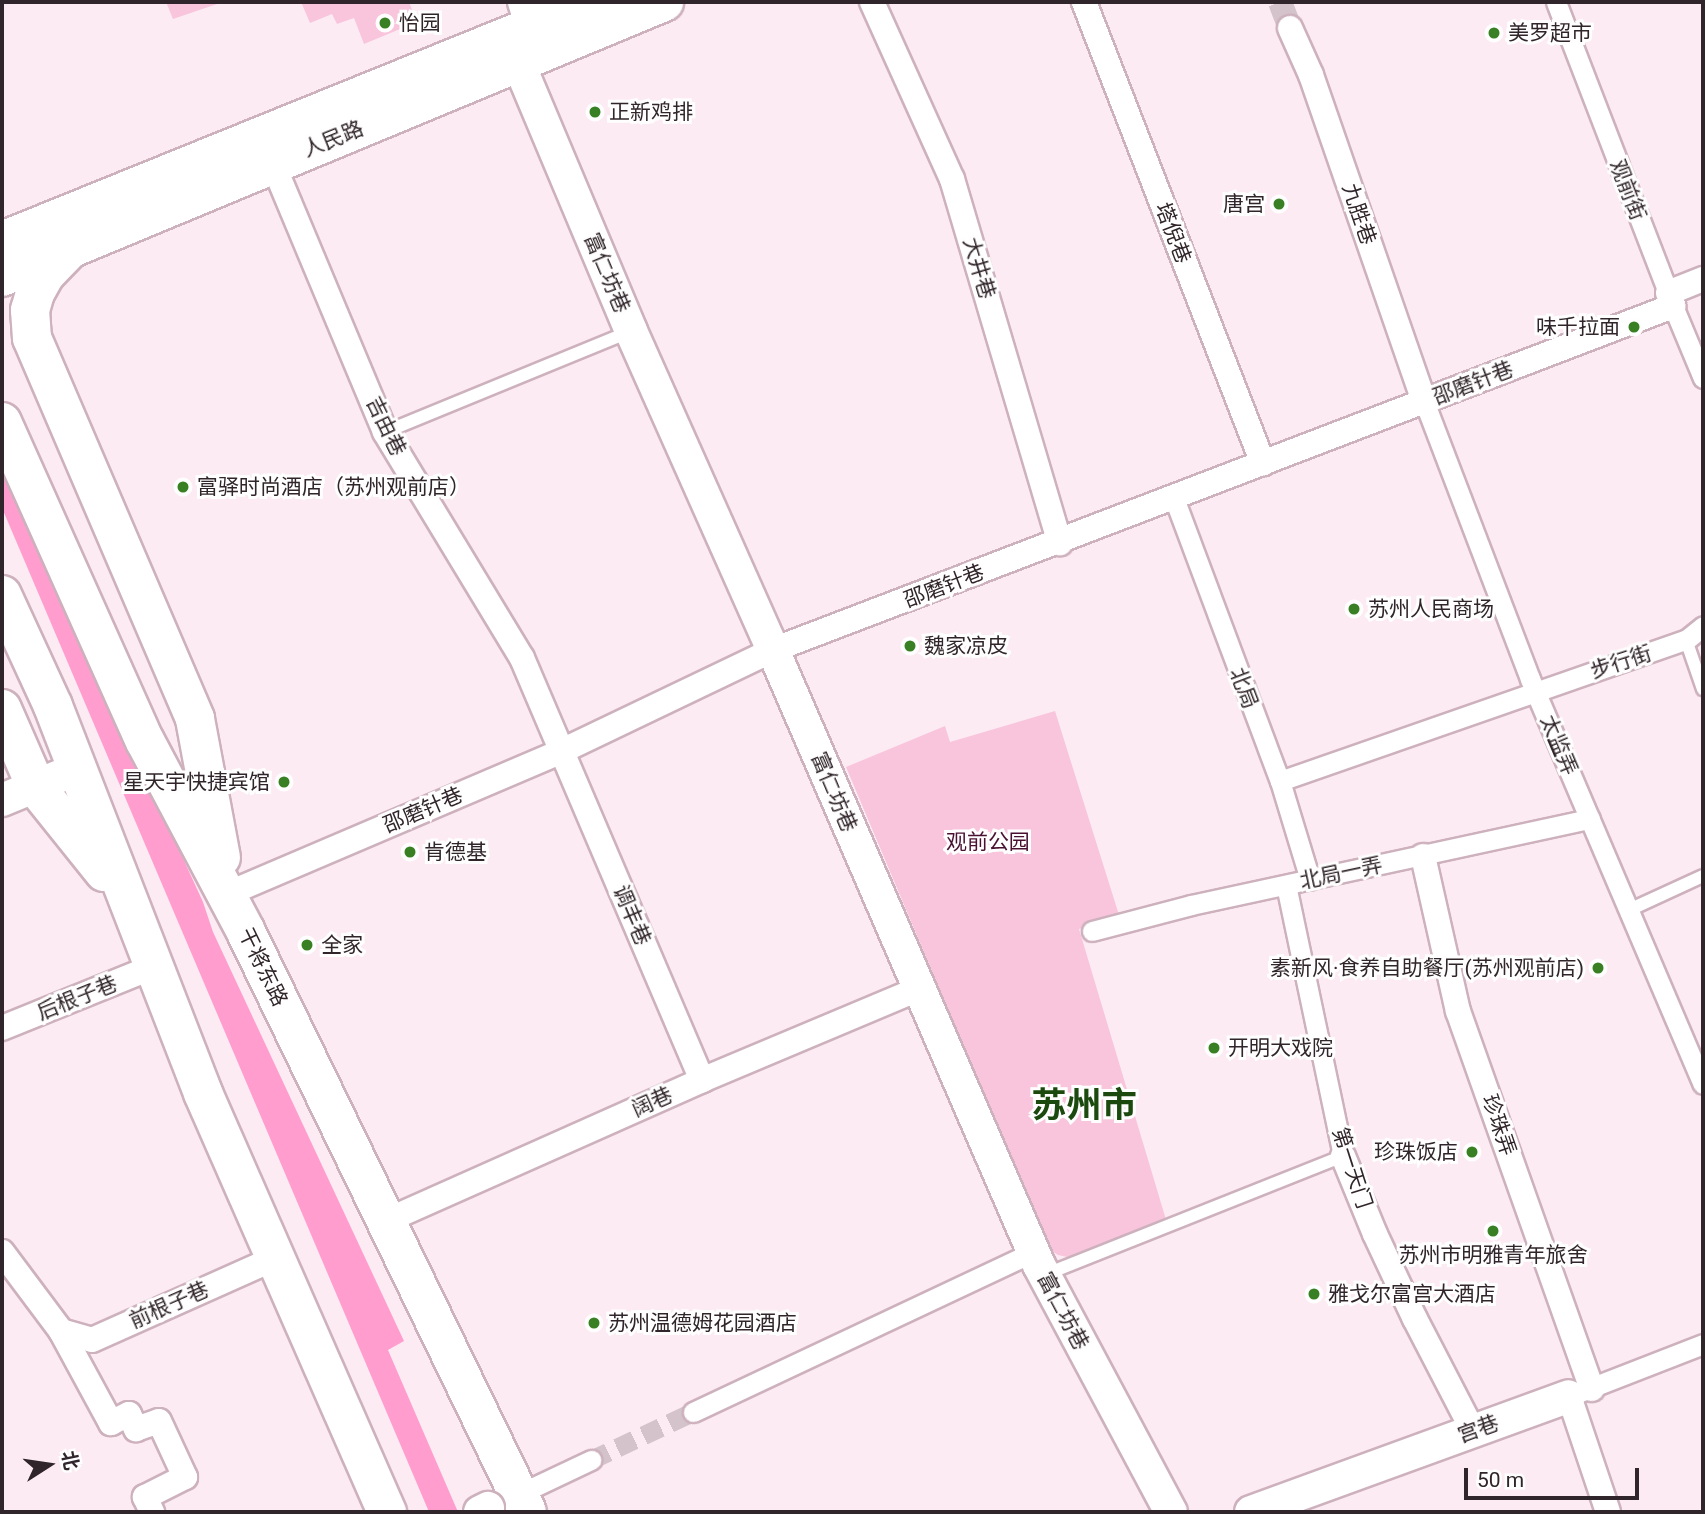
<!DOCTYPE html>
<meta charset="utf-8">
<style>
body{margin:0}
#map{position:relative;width:1705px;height:1514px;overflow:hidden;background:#fdebf3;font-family:Roboto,"Noto Sans SC",sans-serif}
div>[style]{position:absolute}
.green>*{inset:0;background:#f8c5dc}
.water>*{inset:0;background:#ff9ece}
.pedestrian-tunnel>*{height:19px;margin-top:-9.5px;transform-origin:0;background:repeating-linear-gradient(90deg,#d4c3cb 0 19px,transparent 0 29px)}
.minor-tunnel>*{height:24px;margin-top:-12px;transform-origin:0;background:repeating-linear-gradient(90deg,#d4c3cb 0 24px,transparent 0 36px)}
.roads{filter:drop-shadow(2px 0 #cdb1bd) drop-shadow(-2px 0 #cdb1bd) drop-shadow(0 2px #cdb1bd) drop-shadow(0 -2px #cdb1bd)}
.service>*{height:12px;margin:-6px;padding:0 6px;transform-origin:6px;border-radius:6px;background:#fff}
.pedestrian>*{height:19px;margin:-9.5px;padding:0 9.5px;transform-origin:9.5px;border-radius:9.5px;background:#fff}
.minor>*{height:24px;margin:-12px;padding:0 12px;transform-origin:12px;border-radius:12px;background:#fff}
.tertiary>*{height:32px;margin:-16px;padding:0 16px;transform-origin:16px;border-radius:16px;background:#fff}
.primary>*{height:38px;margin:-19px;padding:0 19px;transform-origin:19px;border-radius:19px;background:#fff}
.bridges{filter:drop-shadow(2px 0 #cdb1bd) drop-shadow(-2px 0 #cdb1bd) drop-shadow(0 2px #cdb1bd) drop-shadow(0 -2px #cdb1bd)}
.tertiary-bridge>*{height:32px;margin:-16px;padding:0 16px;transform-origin:16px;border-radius:16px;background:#fff}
.dots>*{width:19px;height:19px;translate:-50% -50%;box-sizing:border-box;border:4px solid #fefefe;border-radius:50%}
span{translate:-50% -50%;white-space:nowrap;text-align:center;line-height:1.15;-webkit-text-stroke:6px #fefefe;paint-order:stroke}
.poi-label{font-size:21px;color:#30252a}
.left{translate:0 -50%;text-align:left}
.right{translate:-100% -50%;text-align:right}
.street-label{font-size:21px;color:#30252a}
.park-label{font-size:21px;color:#491031}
.town-label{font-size:35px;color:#1c490e;font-weight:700}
.frame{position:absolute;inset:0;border:4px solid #30252a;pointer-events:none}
.north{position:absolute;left:14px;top:1430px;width:70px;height:70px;-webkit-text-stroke:5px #fefefe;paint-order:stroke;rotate:78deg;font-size:19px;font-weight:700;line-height:28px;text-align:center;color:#30252a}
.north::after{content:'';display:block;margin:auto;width:24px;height:32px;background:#30252a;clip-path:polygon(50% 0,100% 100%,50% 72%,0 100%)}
.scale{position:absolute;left:1464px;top:1468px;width:175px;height:32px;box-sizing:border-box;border:4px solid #30252a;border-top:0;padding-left:9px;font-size:21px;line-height:24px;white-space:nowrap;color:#30252a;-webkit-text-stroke:5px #fefefe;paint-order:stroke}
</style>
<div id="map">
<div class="green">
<div style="clip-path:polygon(166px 2px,223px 2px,173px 19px)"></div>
<div style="clip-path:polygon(301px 2px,409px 2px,417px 22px,364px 44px,354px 18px,337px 24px,332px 14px,310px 23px)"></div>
<div style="clip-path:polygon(1055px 711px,1119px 915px,1079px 929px,1167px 1223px,1072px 1258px,1058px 1255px,1049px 1249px,846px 767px,945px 726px,950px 742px)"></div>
</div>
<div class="water">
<div style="clip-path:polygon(2px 463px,203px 902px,213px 932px,404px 1341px,388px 1350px,458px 1512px,429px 1512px,2px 508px)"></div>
</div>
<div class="pedestrian-tunnel">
<div style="left:591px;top:1460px;width:113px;rotate:-25.2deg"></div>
</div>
<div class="minor-tunnel">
<div style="left:1280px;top:2px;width:28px;rotate:69deg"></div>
</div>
<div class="roads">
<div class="service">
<div style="left:385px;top:432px;width:266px;rotate:-22.3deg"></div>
<div style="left:1686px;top:640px;width:52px;rotate:70.9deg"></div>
<div style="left:1629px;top:910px;width:81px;rotate:-24.7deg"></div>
<div style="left:1044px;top:1275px;width:322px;rotate:-21.7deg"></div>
</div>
<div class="pedestrian">
<div style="left:1556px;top:2px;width:326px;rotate:68.9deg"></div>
<div style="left:1673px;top:306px;width:78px;rotate:67.4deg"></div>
<div style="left:1424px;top:401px;width:298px;rotate:69.1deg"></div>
<div style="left:1530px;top:679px;width:440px;rotate:66.9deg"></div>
<div style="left:1174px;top:498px;width:302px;rotate:69.5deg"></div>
<div style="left:1280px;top:781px;width:103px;rotate:73.1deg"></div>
<div style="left:1280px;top:781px;width:430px;rotate:-19.2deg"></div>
<div style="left:1686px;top:640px;width:22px;rotate:-39deg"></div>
<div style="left:1286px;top:885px;width:277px;rotate:78.1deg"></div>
<div style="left:1092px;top:931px;width:102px;rotate:-14.7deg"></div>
<div style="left:1191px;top:905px;width:408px;rotate:-12.2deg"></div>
<div style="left:1580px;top:1392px;width:132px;rotate:-21.3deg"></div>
<div style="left:693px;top:1412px;width:376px;rotate:-25.2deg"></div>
<div style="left:519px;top:1494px;width:80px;rotate:-25.3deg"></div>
</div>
<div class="minor">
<div style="left:872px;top:2px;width:194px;rotate:65.7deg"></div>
<div style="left:952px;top:179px;width:380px;rotate:73.5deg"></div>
<div style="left:1084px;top:2px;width:495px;rotate:68.8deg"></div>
<div style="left:1290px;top:28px;width:51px;rotate:65.9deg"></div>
<div style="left:1311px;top:75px;width:345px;rotate:70.9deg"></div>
<div style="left:273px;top:164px;width:290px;rotate:67.3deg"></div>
<div style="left:385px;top:432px;width:264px;rotate:58.8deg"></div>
<div style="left:522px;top:658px;width:459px;rotate:66.9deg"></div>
<div style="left:1668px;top:293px;width:38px;rotate:-22deg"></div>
<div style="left:1423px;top:856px;width:159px;rotate:77.3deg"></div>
<div style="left:1458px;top:1011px;width:401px;rotate:70.5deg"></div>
<div style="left:227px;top:894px;width:364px;rotate:-23.1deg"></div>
<div style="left:562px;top:751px;width:234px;rotate:-25.6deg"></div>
<div style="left:773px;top:650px;width:964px;rotate:-20.92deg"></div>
<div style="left:2px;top:1028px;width:163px;rotate:-22deg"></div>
<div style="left:1343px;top:1156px;width:84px;rotate:67.7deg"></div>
<div style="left:1375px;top:1234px;width:94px;rotate:64.8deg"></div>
<div style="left:1415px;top:1319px;width:126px;rotate:62.6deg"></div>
<div style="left:388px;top:1220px;width:344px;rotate:-24deg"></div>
<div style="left:702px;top:1080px;width:235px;rotate:-22.8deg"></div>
<div style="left:2px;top:1252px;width:99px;rotate:53.2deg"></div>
<div style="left:61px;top:1331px;width:32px;rotate:16deg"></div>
<div style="left:92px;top:1340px;width:201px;rotate:-24.1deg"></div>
<div style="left:61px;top:1331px;width:105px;rotate:61.5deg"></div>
<div style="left:111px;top:1423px;width:20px;rotate:-27deg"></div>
<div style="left:129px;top:1414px;width:17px;rotate:65deg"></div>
<div style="left:136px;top:1429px;width:24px;rotate:-19deg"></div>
<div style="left:159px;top:1421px;width:62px;rotate:65.1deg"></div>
<div style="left:185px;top:1477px;width:45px;rotate:153.4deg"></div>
<div style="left:145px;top:1497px;width:17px;rotate:65deg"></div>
<div style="left:1569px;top:1396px;width:122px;rotate:71.4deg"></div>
</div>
<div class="tertiary">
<div style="left:524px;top:2px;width:26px;rotate:72deg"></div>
<div style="left:518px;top:62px;width:292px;rotate:67.2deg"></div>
<div style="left:631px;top:331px;width:349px;rotate:66deg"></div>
<div style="left:773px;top:650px;width:670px;rotate:66.61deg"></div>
<div style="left:1039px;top:1265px;width:280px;rotate:61.9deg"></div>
<div style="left:2px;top:800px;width:81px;rotate:-22.5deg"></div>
<div style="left:1251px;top:1512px;width:338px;rotate:-20deg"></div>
</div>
<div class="primary">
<div style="left:2px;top:241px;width:637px;rotate:-22.05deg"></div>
<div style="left:67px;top:252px;width:32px;rotate:134deg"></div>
<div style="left:45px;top:275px;width:21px;rotate:119deg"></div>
<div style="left:35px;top:293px;width:18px;rotate:106deg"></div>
<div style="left:30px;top:310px;width:28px;rotate:86deg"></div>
<div style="left:32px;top:338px;width:414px;rotate:66.8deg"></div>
<div style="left:195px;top:719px;width:141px;rotate:79.4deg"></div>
<div style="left:2px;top:277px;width:717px;rotate:-22.56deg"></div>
<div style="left:2px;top:422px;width:350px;rotate:65.9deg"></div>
<div style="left:145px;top:741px;width:216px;rotate:62.1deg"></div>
<div style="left:246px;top:932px;width:644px;rotate:64.15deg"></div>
<div style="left:2px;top:595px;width:122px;rotate:65.3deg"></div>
<div style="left:53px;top:706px;width:415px;rotate:68.8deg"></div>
<div style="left:203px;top:1093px;width:458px;rotate:66.3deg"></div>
<div style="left:2px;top:709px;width:85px;rotate:66.4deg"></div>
<div style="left:36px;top:787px;width:109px;rotate:51.3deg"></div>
</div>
</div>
<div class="bridges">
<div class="tertiary-bridge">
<div style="left:480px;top:1512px;width:9px;rotate:-27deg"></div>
</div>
</div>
<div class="dots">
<div style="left:385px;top:23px;background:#397f24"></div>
<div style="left:1494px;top:33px;background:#397f24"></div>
<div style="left:595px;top:112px;background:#397f24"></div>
<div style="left:1279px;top:204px;background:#397f24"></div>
<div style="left:1634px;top:327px;background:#397f24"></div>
<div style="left:183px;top:487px;background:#397f24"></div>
<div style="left:1354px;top:609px;background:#397f24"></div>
<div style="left:910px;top:646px;background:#397f24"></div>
<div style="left:284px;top:782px;background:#397f24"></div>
<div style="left:410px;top:852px;background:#397f24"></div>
<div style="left:307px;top:945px;background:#397f24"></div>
<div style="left:1598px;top:968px;background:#397f24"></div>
<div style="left:1214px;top:1048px;background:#397f24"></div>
<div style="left:1472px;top:1152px;background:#397f24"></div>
<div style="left:1493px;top:1231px;background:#397f24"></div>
<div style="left:1314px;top:1294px;background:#397f24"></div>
<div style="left:594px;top:1323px;background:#397f24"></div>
</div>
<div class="poi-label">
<span class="left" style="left:399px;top:23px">怡园</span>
<span class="left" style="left:1508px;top:33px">美罗超市</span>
<span class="left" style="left:609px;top:112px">正新鸡排</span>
<span class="right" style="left:1265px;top:204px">唐宫</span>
<span class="right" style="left:1620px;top:327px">味千拉面</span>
<span class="left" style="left:197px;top:487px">富驿时尚酒店（苏州观前店）</span>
<span class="left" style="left:1368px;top:609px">苏州人民商场</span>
<span class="left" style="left:924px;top:646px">魏家凉皮</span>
<span class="right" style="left:270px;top:782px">星天宇快捷宾馆</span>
<span class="left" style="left:424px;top:852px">肯德基</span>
<span class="left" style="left:321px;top:945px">全家</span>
<span class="right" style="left:1584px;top:968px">素新风·食养自助餐厅(苏州观前店)</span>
<span class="left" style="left:1228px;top:1048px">开明大戏院</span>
<span class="right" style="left:1458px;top:1152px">珍珠饭店</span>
<span style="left:1493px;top:1255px">苏州市明雅青年旅舍</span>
<span class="left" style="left:1328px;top:1294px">雅戈尔富宫大酒店</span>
<span class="left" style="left:608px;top:1323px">苏州温德姆花园酒店</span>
</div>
<div class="street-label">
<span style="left:333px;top:139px;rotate:-22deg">人民路</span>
<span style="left:1628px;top:190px;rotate:69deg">观前街</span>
<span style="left:1359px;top:214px;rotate:71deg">九胜巷</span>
<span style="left:1173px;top:233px;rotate:69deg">塔倪巷</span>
<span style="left:979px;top:268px;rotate:73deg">大井巷</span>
<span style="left:607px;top:273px;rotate:67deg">富仁坊巷</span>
<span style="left:1473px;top:383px;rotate:-21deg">邵磨针巷</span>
<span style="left:386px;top:426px;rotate:64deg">吉由巷</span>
<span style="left:944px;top:586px;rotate:-21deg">邵磨针巷</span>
<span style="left:1621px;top:662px;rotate:-18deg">步行街</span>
<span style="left:1244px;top:688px;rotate:69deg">北局</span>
<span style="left:1559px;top:745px;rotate:67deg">太监弄</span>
<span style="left:834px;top:792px;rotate:67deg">富仁坊巷</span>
<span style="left:423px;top:810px;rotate:-23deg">邵磨针巷</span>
<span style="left:1341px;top:873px;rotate:-12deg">北局一弄</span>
<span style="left:632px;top:915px;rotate:67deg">调丰巷</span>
<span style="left:263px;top:967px;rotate:64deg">干将东路</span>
<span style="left:77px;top:998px;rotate:-22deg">后根子巷</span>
<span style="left:652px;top:1102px;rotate:-24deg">阔巷</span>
<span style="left:1499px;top:1125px;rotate:71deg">珍珠弄</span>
<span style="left:1352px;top:1168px;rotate:72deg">第一天门</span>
<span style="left:169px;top:1305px;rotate:-24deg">前根子巷</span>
<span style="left:1063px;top:1311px;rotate:62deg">富仁坊巷</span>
<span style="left:1478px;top:1429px;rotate:-20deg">宫巷</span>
</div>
<div class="park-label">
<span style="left:988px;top:842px">观前公园</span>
</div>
<div class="town-label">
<span style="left:1084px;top:1106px">苏州市</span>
</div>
<div class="frame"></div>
<div class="north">北</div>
<div class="scale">50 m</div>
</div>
